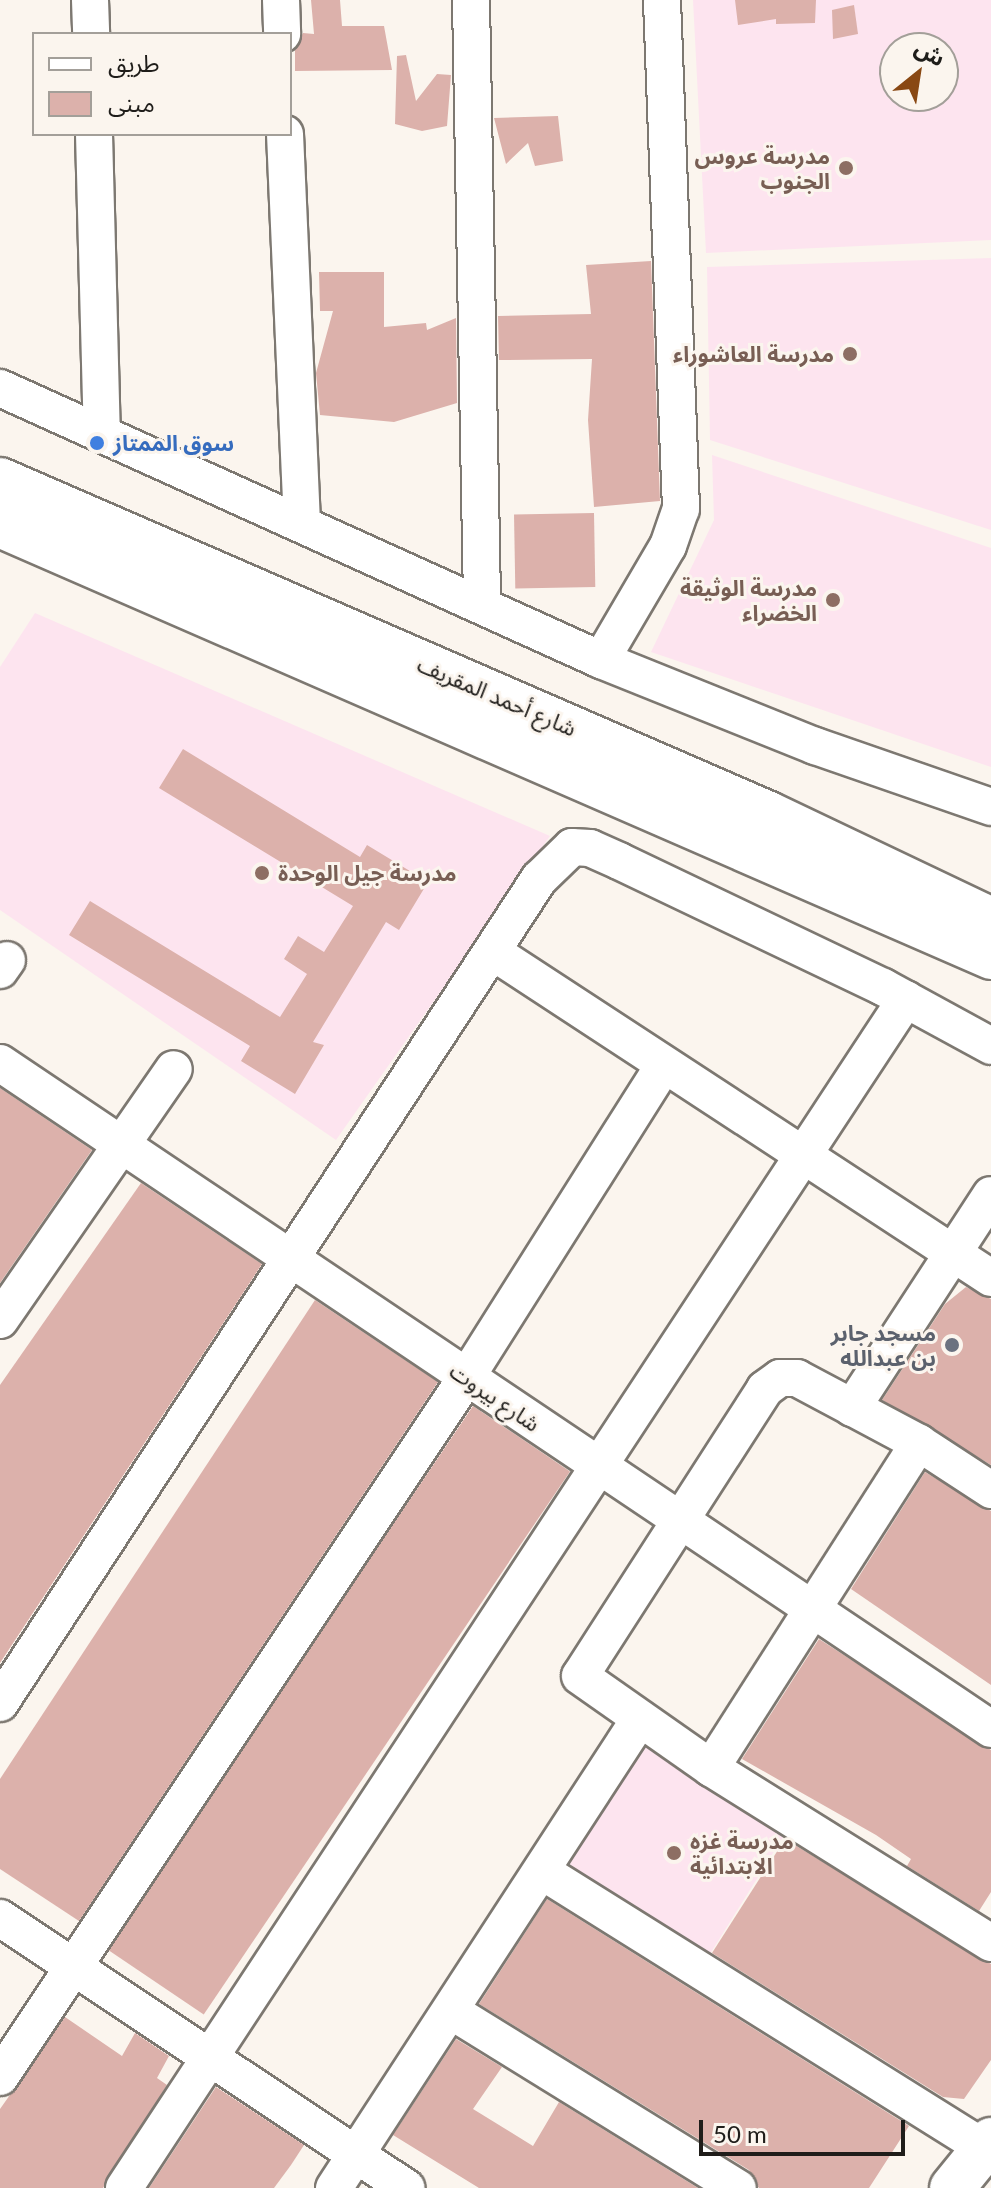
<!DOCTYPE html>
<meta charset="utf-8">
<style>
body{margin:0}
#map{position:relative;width:991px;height:2188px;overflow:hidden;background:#fbf5ee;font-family:Lato,"Noto Sans Arabic",sans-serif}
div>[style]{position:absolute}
.commercial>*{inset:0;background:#fde4ef;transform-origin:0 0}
.building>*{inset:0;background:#dcb1ab;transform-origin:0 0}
.roads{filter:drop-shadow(2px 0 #7d7871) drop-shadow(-2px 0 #7d7871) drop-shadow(0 2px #7d7871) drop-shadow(0 -2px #7d7871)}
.minor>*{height:36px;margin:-18px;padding:0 18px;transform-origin:18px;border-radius:18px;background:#fff}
.major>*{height:44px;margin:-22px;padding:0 22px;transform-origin:22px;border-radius:22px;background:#fff}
.highway>*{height:44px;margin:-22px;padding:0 22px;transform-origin:22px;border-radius:22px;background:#fff}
.dots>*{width:22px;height:22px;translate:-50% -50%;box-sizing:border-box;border:4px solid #fbf5ee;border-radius:50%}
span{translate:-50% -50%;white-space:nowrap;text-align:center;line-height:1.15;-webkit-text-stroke:6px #fbf5ee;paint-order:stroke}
.education-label{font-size:22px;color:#785e54;font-weight:700}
.right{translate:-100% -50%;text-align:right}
.left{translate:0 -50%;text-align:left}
.shop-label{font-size:22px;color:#366cbe;font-weight:700}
.street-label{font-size:22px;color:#1f1d1a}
.worship-label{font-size:22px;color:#5b616d;font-weight:700}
.legend{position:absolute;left:32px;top:32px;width:260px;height:104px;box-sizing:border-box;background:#fbf5ee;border:2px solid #a39f99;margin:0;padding:10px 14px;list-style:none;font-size:24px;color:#1f1d1a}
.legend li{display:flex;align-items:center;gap:16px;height:40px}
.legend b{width:40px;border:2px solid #a39f99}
.north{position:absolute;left:879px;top:32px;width:80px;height:80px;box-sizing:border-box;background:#fbf5ee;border:2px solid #a39f99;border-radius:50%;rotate:30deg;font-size:22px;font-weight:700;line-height:32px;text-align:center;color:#1f1d1a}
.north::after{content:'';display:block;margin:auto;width:28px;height:36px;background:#894813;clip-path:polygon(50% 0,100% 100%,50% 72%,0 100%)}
.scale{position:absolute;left:699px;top:2120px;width:206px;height:36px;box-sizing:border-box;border:4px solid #1f1d1a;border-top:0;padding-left:10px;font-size:24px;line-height:28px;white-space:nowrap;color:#1f1d1a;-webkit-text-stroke:6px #fbf5ee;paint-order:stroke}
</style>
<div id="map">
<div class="commercial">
<div style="clip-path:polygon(evenodd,693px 0,991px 0,991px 240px,706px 253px,693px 0,895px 48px,943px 48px,943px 96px,895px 96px,895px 48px)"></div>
<div style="clip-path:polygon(991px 258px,991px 530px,710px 440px,707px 267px)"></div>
<div style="clip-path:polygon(712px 455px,991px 548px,991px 767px,651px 652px,714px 520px)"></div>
<div style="clip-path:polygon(35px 613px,550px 836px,336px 1140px,0 910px,0 667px)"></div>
<div style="left:645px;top:1739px;width:169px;height:164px;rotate:32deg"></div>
</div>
<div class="building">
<div style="clip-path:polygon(311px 0,340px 0,342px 26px,384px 26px,392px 70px,295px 71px,295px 50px,303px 33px,314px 34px)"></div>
<div style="clip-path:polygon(735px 0,816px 0,815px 23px,776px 24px,776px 19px,738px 25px)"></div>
<div style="clip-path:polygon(854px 5px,858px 34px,833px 39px,832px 10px)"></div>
<div style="clip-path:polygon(406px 55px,416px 101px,437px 74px,451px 75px,447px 126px,422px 131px,395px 124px,397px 56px)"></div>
<div style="clip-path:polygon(558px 116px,563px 161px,535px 166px,528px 143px,506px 164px,494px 118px)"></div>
<div style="clip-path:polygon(651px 261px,660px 501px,594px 507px,588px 420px,592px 359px,499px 360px,498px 316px,591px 314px,586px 265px)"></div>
<div style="clip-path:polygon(319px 272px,384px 272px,384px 327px,426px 323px,427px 330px,456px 318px,457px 403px,394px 422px,320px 415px,316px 373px,333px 311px,320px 311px)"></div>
<div style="left:594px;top:513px;width:74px;height:80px;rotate:89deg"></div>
<div style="clip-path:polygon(183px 749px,360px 857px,367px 845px,428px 882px,399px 930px,386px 922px,313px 1042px,324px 1045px,295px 1094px,241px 1061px,250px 1046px,69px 935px,90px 901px,280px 1017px,307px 974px,284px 959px,298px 936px,324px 952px,353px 906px,159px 788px)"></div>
<div style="clip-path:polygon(0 1088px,92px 1150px,0 1283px)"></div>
<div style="clip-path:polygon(141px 1183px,262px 1264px,0 1663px,0 1385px)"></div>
<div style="clip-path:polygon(966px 1287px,991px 1299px,991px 1465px,882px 1400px,945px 1304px)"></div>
<div style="clip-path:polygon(315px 1300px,438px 1382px,79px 1921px,0 1869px,0 1779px)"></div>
<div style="left:473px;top:1406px;width:117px;height:655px;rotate:34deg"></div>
<div style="clip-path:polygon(925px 1472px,991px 1511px,991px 1685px,851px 1589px)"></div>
<div style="clip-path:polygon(819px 1639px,991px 1750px,991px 1892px,979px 1911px,907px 1866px,911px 1859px,876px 1835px,742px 1759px)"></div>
<div style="clip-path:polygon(785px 1839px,991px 1964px,991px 2060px,964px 2099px,943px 2097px,712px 1953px)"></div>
<div style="clip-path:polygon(547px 1899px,909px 2126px,869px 2188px,759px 2188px,749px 2170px,479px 2004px)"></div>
<div style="clip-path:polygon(65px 2017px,122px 2056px,135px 2033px,169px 2056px,157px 2078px,167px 2085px,103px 2188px,0 2188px,0 2109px)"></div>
<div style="clip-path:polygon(456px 2039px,502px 2067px,473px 2109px,533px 2146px,559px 2102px,698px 2188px,479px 2188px,393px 2135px)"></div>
<div style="clip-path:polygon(216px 2087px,304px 2145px,291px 2165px,274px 2188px,149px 2188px)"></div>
</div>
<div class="roads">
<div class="minor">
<div style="left:90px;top:0;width:34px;rotate:88deg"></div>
<div style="left:281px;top:0;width:34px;rotate:88deg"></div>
<div style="left:471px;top:0;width:603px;rotate:88.95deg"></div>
<div style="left:94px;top:134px;width:300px;rotate:88.5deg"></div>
<div style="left:285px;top:134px;width:389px;rotate:87.5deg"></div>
<div style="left:0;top:388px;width:660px;rotate:24.35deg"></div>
<div style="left:601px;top:660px;width:231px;rotate:21.9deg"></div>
<div style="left:815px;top:746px;width:186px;rotate:19.1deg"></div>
<div style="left:601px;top:660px;width:132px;rotate:-59.6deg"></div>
<div style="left:668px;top:546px;width:39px;rotate:-71deg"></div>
<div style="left:681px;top:509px;width:509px;rotate:-92.14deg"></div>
<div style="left:493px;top:952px;width:595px;rotate:33.21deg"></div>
<div style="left:0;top:970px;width:12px;rotate:-55deg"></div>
<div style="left:0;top:1063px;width:1194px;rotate:33.9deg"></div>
<div style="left:0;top:1320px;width:305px;rotate:-55.3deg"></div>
<div style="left:852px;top:1408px;width:254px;rotate:-56.9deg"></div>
<div style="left:991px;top:1490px;width:86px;rotate:-146.9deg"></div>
<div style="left:919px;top:1443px;width:138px;rotate:-152deg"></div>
<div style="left:797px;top:1378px;width:17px;rotate:180deg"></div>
<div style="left:780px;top:1378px;width:19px;rotate:144deg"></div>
<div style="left:765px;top:1389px;width:341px;rotate:122.8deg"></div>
<div style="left:580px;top:1676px;width:160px;rotate:35.1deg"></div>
<div style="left:711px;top:1768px;width:330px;rotate:32deg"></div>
<div style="left:0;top:1703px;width:985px;rotate:-56.81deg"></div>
<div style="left:539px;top:879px;width:46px;rotate:-44.1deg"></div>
<div style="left:572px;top:847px;width:18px;rotate:3deg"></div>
<div style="left:590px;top:848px;width:32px;rotate:24deg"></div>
<div style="left:619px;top:861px;width:293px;rotate:25.5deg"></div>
<div style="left:883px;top:987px;width:123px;rotate:28.6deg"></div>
<div style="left:711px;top:1768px;width:386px;rotate:-57.4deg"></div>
<div style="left:543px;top:1872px;width:520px;rotate:32.04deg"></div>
<div style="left:0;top:1918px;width:488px;rotate:33.6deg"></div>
<div style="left:451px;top:2011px;width:337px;rotate:31.7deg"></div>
<div style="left:0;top:2077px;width:840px;rotate:-56.31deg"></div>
<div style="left:466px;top:1378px;width:370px;rotate:-57.7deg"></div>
<div style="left:124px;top:2188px;width:1423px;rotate:-56.67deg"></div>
<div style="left:334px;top:2188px;width:559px;rotate:-56.91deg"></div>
</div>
<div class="major">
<div style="left:952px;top:2188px;width:62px;rotate:-50.9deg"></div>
</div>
<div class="highway">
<div style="left:0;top:480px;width:838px;rotate:23.48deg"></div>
<div style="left:769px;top:814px;width:246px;rotate:25.5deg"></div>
<div style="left:0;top:525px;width:1081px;rotate:23.55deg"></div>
</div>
</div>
<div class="dots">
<div style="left:846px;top:168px;background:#8d6e63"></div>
<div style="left:850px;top:354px;background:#8d6e63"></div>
<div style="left:97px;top:443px;background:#3f7fe0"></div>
<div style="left:833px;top:600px;background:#8d6e63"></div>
<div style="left:262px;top:873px;background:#8d6e63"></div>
<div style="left:952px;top:1345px;background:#6b7280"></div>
<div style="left:674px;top:1853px;background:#8d6e63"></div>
</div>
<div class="education-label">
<span class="right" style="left:830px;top:168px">مدرسة عروس<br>الجنوب</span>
<span class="right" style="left:834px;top:354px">مدرسة العاشوراء</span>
<span class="right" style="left:817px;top:600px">مدرسة الوثيقة<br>الخضراء</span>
<span class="left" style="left:278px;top:873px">مدرسة جيل الوحدة</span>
<span class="left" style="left:690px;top:1853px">مدرسة غزه<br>الابتدائية</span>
</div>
<div class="shop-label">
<span class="left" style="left:113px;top:443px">سوق الممتاز</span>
</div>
<div class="street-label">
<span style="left:497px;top:696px;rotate:23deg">شارع أحمد المقريف</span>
<span style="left:495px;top:1397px;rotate:34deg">شارع بيروت</span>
</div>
<div class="worship-label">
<span class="right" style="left:936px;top:1345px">مسجد جابر<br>بن عبدالله</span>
</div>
<ul class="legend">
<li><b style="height:10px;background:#fff"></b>طريق</li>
<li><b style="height:22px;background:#dcb1ab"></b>مبنى</li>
</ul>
<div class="north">ش</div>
<div class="scale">50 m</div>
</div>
